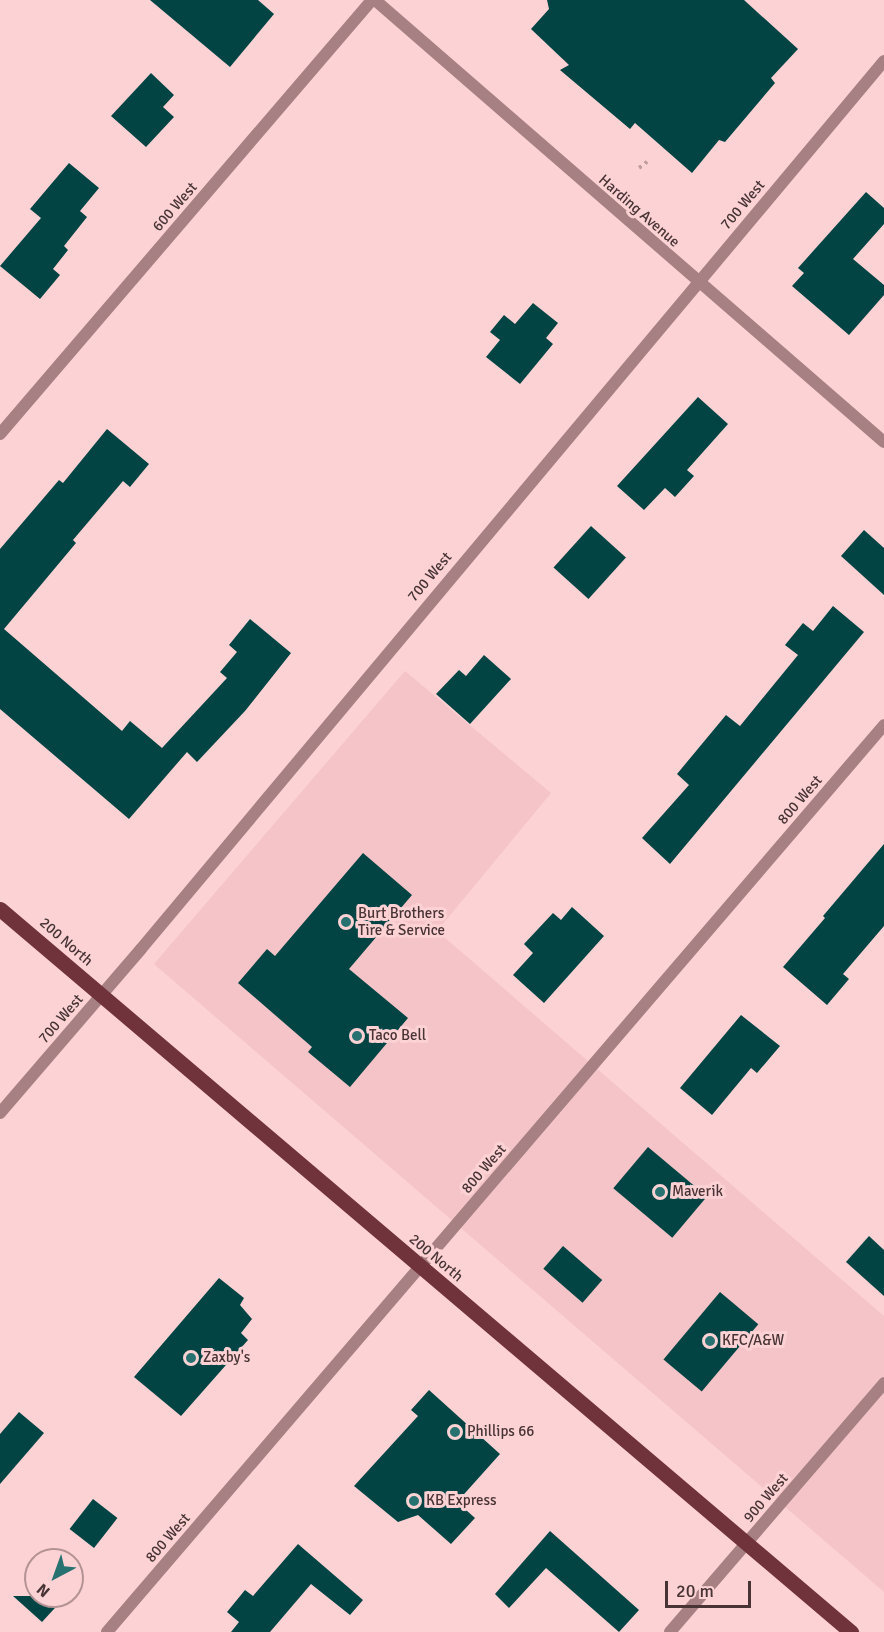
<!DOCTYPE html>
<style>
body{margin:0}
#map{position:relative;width:884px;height:1632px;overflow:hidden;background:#fcd2d5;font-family:Signika,sans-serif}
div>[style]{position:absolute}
.built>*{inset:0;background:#f4c4c8}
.building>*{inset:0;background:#014443;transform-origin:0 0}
.path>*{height:4px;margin-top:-2px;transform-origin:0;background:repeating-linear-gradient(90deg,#c09d9f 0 3px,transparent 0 7.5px)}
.minor>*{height:12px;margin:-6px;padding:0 6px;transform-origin:6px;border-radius:6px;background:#a68083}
.tertiary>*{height:12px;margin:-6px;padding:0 6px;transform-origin:6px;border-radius:6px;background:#a68083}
.primary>*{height:15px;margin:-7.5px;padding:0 7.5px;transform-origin:7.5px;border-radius:7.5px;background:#70323b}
.dots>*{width:16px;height:16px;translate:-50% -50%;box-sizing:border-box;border:3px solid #fcd2d5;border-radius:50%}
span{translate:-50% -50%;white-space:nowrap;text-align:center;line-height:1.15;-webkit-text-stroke:6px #fcd2d5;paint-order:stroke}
.street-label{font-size:15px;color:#483435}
.poi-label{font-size:15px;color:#483435}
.left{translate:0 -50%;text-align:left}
.north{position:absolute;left:24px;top:1548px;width:60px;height:60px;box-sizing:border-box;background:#fcd2d5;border:2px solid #b49395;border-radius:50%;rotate:221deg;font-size:16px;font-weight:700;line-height:24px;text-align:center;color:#483435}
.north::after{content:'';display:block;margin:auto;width:21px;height:27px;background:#277170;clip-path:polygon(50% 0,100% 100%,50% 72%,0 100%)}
.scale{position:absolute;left:665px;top:1581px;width:86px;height:27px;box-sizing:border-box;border:3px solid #483435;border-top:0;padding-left:8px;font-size:18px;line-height:21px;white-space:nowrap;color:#483435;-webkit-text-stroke:4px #fcd2d5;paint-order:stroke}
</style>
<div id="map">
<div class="built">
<div style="clip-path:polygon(405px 671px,551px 793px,437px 931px,884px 1316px,884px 1592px,154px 964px)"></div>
</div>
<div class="building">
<div style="clip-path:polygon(150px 0,258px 0,274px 14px,230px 67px)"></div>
<div style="clip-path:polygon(547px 0,744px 0,798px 49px,771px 78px,775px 83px,725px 142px,719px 140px,692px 173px,635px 123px,630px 129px,560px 70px,569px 65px,531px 29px,549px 9px)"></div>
<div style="clip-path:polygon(151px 73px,174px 95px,163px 107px,174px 117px,146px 147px,111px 116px)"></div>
<div style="clip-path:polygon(69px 163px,99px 188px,80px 211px,87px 217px,64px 246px,68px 250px,53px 269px,60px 275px,40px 299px,0 266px,41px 218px,30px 209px)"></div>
<div style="clip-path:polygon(866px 192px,884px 208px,884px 224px,853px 259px,884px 285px,884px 295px,849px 335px,792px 286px,804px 273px,798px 268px)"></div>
<div style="clip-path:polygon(533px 303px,558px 323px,546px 338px,553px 344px,520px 384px,486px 357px,500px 340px,490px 332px,504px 315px,515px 324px)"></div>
<div style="clip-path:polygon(698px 397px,728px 424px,687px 470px,694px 476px,675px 497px,665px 488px,644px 510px,617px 486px)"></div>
<div style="clip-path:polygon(107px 429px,149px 464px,130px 487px,123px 481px,73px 540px,76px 543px,4px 629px,122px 731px,130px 721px,162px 748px,227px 678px,220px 672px,237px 652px,229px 645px,250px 619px,291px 653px,245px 711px,197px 762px,187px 752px,129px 819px,0 709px,0 549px,59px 480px,63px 483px)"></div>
<div style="left:591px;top:526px;width:47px;height:56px;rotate:42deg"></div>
<div style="clip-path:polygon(864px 530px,884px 548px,884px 595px,841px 556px)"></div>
<div style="clip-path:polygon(833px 606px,864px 632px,670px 864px,642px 838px,689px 785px,677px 774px,726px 715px,740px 726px,798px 655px,785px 645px,803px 623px,813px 631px)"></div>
<div style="clip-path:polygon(484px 655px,511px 679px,470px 724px,436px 694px,459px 670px,466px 676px)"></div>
<div style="clip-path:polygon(884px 844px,884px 926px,843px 974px,849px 979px,827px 1005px,783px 967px,825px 918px,823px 916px)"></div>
<div style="clip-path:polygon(363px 853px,412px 895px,349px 969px,408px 1018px,350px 1087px,308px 1052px,312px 1047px,238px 983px,267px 949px,275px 956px)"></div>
<div style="clip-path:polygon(572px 907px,604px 936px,544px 1003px,513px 975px,533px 953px,524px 944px,553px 913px,561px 920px)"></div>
<div style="clip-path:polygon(741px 1015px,780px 1046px,757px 1073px,751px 1068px,712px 1115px,680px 1088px)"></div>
<div style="left:648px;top:1147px;width:77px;height:54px;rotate:40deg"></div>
<div style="clip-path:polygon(869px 1236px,884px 1250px,884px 1296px,846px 1262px)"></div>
<div style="left:563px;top:1246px;width:52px;height:30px;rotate:41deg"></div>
<div style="clip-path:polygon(219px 1278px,244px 1298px,240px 1305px,252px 1319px,241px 1333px,248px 1340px,181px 1416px,134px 1377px)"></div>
<div style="left:720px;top:1292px;width:50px;height:88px;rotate:40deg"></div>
<div style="clip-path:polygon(429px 1390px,500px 1454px,457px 1502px,475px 1518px,451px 1544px,418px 1515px,398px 1522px,354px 1486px,418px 1416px,411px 1410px)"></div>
<div style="clip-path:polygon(19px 1412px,44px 1433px,0 1484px,0 1434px)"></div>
<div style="left:93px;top:1499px;width:31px;height:38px;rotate:38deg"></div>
<div style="clip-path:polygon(550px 1531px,639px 1610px,619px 1632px,546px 1568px,509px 1608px,495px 1594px)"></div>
<div style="clip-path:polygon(298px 1544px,363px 1600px,350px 1615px,311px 1584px,270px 1632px,231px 1632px,239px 1622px,227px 1612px,245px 1590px,253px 1596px)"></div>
<div style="clip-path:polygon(13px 1596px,66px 1596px,42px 1622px)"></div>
</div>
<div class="path">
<div style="left:639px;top:168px;width:11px;rotate:-38deg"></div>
</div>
<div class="minor">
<div style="left:375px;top:0;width:674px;rotate:40.97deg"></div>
<div style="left:0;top:434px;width:572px;rotate:-49.4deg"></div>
<div style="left:0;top:1113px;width:216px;rotate:-49.3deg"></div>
<div style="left:141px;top:949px;width:1158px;rotate:-50.08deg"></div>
<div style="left:670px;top:1632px;width:328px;rotate:-49.3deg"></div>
</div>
<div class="tertiary">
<div style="left:107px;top:1632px;width:1194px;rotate:-49.41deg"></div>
</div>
<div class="primary">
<div style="left:0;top:909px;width:1117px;rotate:40.35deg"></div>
</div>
<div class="dots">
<div style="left:346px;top:922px;background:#277170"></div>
<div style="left:357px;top:1036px;background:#277170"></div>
<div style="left:660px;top:1192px;background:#277170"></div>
<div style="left:710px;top:1341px;background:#277170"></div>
<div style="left:191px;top:1358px;background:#277170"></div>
<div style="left:455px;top:1432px;background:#277170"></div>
<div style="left:414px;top:1501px;background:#277170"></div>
</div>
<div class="street-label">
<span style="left:743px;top:205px;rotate:-50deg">700 West</span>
<span style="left:175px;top:207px;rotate:-49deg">600 West</span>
<span style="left:639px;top:211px;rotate:41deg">Harding Avenue</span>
<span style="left:430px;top:577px;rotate:-50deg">700 West</span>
<span style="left:800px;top:800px;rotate:-49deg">800 West</span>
<span style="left:66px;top:942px;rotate:41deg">200 North</span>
<span style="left:61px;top:1019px;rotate:-49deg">700 West</span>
<span style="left:484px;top:1169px;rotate:-49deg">800 West</span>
<span style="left:436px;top:1258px;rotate:40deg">200 North</span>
<span style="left:766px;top:1498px;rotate:-49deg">900 West</span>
<span style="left:168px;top:1538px;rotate:-49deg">800 West</span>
</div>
<div class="poi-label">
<span class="left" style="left:358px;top:922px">Burt Brothers<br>Tire &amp; Service</span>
<span class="left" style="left:369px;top:1036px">Taco Bell</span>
<span class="left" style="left:672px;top:1192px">Maverik</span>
<span class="left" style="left:722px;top:1341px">KFC/A&amp;W</span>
<span class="left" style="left:203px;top:1358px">Zaxby's</span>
<span class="left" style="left:467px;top:1432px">Phillips 66</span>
<span class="left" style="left:426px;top:1501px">KB Express</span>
</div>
<div class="north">N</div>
<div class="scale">20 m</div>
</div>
